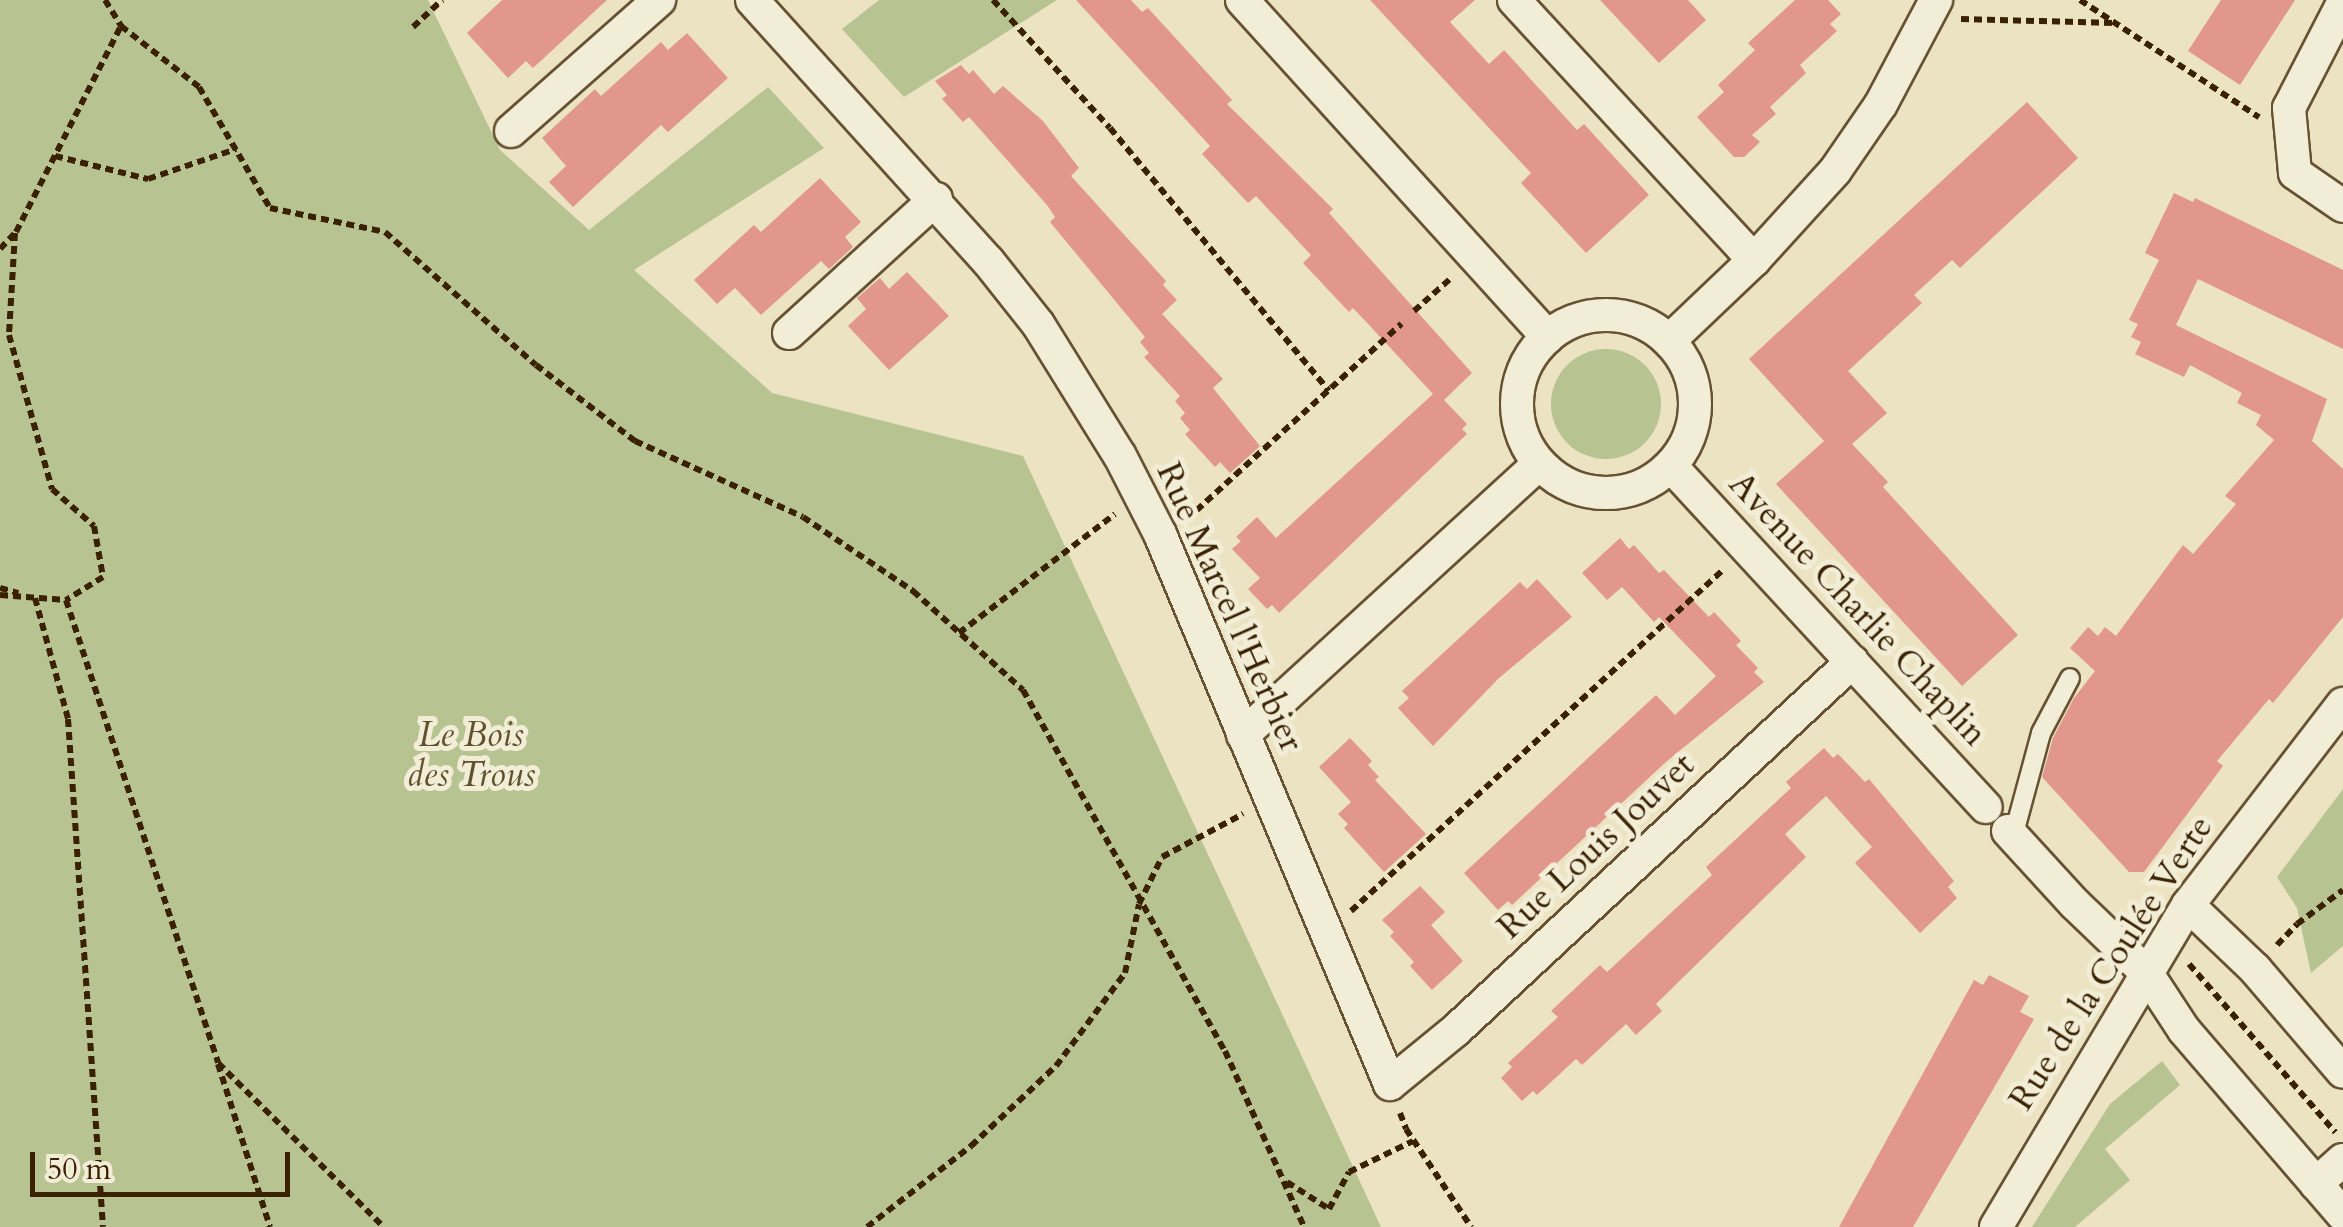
<!DOCTYPE html>
<meta charset="utf-8">
<style>
body{margin:0}
#map{position:relative;width:2343px;height:1227px;overflow:hidden;background:#ebe3c1;font-family:Cardo,serif}
div>[style]{position:absolute}
.green>*{inset:0;background:#b8c392}
.round{border-radius:50%}
.building>*{inset:0;background:#e1978c}
.path>*{height:6px;margin-top:-3px;transform-origin:0;background:repeating-linear-gradient(90deg,#392102 0 8px,transparent 0 13px)}
.roads{filter:drop-shadow(2px 0 #665232) drop-shadow(-2px 0 #665232) drop-shadow(0 2px #665232) drop-shadow(0 -2px #665232)}
.service>*{height:18px;margin:-9px;padding:0 9px;transform-origin:9px;border-radius:9px;background:#f2edd7}
.minor>*{height:32px;margin:-16px;padding:0 16px;transform-origin:16px;border-radius:16px;background:#f2edd7}
.minor>.ring{margin:-16px;padding:0;box-sizing:content-box;background:none;border:32px solid #f2edd7;border-radius:50%}
span{translate:-50% -50%;white-space:nowrap;text-align:center;line-height:1.15;-webkit-text-stroke:10px #f2edd7;paint-order:stroke}
.street-label{font-size:35px;color:#392102}
.park-label{font-size:35px;color:#5f522d;font-style:italic}
.scale{position:absolute;left:30px;top:1152px;width:260px;height:45px;box-sizing:border-box;border:5px solid #392102;border-top:0;padding-left:12px;font-size:30px;line-height:35px;white-space:nowrap;color:#392102;-webkit-text-stroke:8px #f2edd7;paint-order:stroke}
</style>
<div id="map">
<div class="green">
<div style="clip-path:polygon(0 0,428px 0,500px 150px,589px 230px,768px 87px,824px 148px,634px 270px,772px 393px,1023px 456px,1381px 1227px,0 1227px)"></div>
<div style="clip-path:polygon(879px 0,1057px 0,904px 97px,842px 29px)"></div>
<div class="round" style="left:1551px;top:349px;width:110px;height:110px"></div>
<div style="clip-path:polygon(2343px 789px,2343px 946px,2311px 973px,2297px 908px,2277px 877px)"></div>
<div style="clip-path:polygon(2162px 1061px,2180px 1085px,2105px 1149px,2130px 1180px,2075px 1227px,2032px 1227px,2110px 1104px)"></div>
</div>
<div class="building">
<div style="clip-path:polygon(502px 0,607px 0,533px 68px,526px 61px,508px 78px,467px 33px)"></div>
<div style="clip-path:polygon(1076px 0,1131px 0,1142px 12px,1148px 8px,1232px 100px,1227px 104px,1333px 209px,1329px 213px,1472px 373px,1444px 400px,1467px 424px,1462px 429px,1467px 434px,1279px 613px,1272px 605px,1267px 609px,1248px 589px,1260px 578px,1232px 549px,1241px 541px,1236px 537px,1257px 517px,1276px 538px,1433px 394px,1370px 326px,1353px 308px,1349px 312px,1303px 263px,1311px 255px,1256px 196px,1248px 203px,1202px 154px,1210px 146px)"></div>
<div style="clip-path:polygon(1370px 0,1475px 0,1450px 22px,1489px 64px,1504px 50px,1577px 130px,1584px 124px,1649px 195px,1586px 253px,1521px 183px,1531px 173px)"></div>
<div style="clip-path:polygon(1600px 0,1688px 0,1706px 20px,1659px 63px)"></div>
<div style="clip-path:polygon(1795px 0,1828px 0,1841px 14px,1830px 24px,1837px 31px,1800px 65px,1806px 73px,1770px 107px,1776px 114px,1752px 135px,1760px 142px,1744px 157px,1734px 157px,1697px 117px,1724px 92px,1718px 85px,1755px 50px,1748px 43px)"></div>
<div style="clip-path:polygon(2221px 0,2295px 0,2240px 85px,2188px 51px)"></div>
<div style="clip-path:polygon(687px 33px,728px 78px,668px 132px,661px 125px,573px 207px,549px 182px,566px 166px,542px 138px,595px 89px,601px 96px,661px 42px,668px 50px)"></div>
<div style="clip-path:polygon(961px 65px,969px 74px,973px 70px,994px 94px,1003px 86px,1043px 121px,1079px 168px,1071px 176px,1166px 281px,1163px 285px,1177px 300px,1162px 314px,1223px 379px,1213px 388px,1260px 446px,1230px 473px,1220px 462px,1215px 467px,1185px 434px,1190px 430px,1180px 418px,1185px 413px,1175px 401px,1180px 396px,1144px 357px,1149px 353px,1140px 342px,1145px 337px,1050px 222px,1055px 217px,1047px 205px,969px 117px,963px 122px,942px 99px,947px 95px,935px 81px)"></div>
<div style="clip-path:polygon(2027px 102px,2078px 158px,1960px 268px,1952px 260px,1914px 295px,1922px 303px,1848px 371px,1887px 413px,1852px 444px,1888px 482px,1883px 487px,2018px 635px,1962px 686px,1776px 484px,1824px 441px,1749px 359px)"></div>
<div style="clip-path:polygon(820px 178px,861px 222px,845px 237px,853px 247px,829px 269px,821px 261px,761px 315px,735px 288px,717px 304px,694px 280px,754px 225px,761px 232px)"></div>
<div style="clip-path:polygon(2174px 193px,2193px 202px,2195px 198px,2343px 270px,2343px 349px,2198px 279px,2176px 325px,2327px 399px,2312px 441px,2343px 469px,2343px 617px,2273px 703px,2269px 699px,2217px 761px,2223px 766px,2144px 872px,2129px 872px,2042px 777px,2053px 738px,2074px 698px,2095px 671px,2070px 648px,2088px 627px,2098px 636px,2105px 627px,2116px 636px,2183px 545px,2193px 554px,2236px 504px,2225px 496px,2274px 440px,2256px 425px,2261px 415px,2237px 403px,2242px 393px,2190px 365px,2184px 377px,2135px 354px,2141px 342px,2131px 337px,2138px 324px,2129px 320px,2159px 260px,2145px 253px)"></div>
<div style="clip-path:polygon(907px 272px,949px 316px,889px 370px,848px 326px,866px 309px,857px 298px,880px 278px,889px 289px)"></div>
<div style="clip-path:polygon(1620px 538px,1629px 549px,1634px 545px,1659px 573px,1664px 570px,1709px 617px,1714px 612px,1741px 641px,1736px 645px,1758px 668px,1754px 672px,1764px 682px,1667px 761px,1512px 905px,1508px 901px,1498px 910px,1464px 873px,1656px 695px,1675px 715px,1716px 676px,1659px 617px,1654px 622px,1622px 587px,1607px 600px,1582px 573px)"></div>
<div style="clip-path:polygon(1537px 579px,1572px 617px,1499px 678px,1433px 746px,1398px 708px,1409px 698px,1402px 691px,1520px 582px,1527px 589px)"></div>
<div style="clip-path:polygon(1350px 738px,1372px 761px,1368px 765px,1379px 777px,1375px 780px,1426px 834px,1384px 872px,1344px 828px,1348px 824px,1338px 814px,1351px 802px,1319px 767px)"></div>
<div style="clip-path:polygon(1824px 748px,1833px 758px,1838px 754px,1865px 782px,1869px 779px,1954px 881px,1948px 887px,1957px 898px,1920px 933px,1855px 863px,1872px 847px,1826px 796px,1785px 834px,1806px 857px,1656px 1004px,1662px 1011px,1636px 1035px,1626px 1024px,1582px 1065px,1576px 1059px,1537px 1095px,1533px 1091px,1522px 1101px,1501px 1078px,1512px 1067px,1508px 1063px,1558px 1017px,1551px 1011px,1600px 965px,1607px 972px,1712px 875px,1706px 867px,1791px 788px,1786px 782px)"></div>
<div style="clip-path:polygon(1420px 886px,1445px 912px,1431px 925px,1463px 961px,1432px 990px,1410px 966px,1414px 962px,1390px 936px,1394px 932px,1382px 920px)"></div>
<div style="clip-path:polygon(1989px 975px,2029px 996px,2020px 1012px,2034px 1019px,1913px 1227px,1839px 1227px,1974px 980px,1983px 985px)"></div>
</div>
<div class="path">
<div style="left:105px;top:0;width:31px;rotate:58deg"></div>
<div style="left:993px;top:0;width:173px;rotate:47.6deg"></div>
<div style="left:1110px;top:128px;width:342px;rotate:50.2deg"></div>
<div style="left:2080px;top:0;width:214px;rotate:33.2deg"></div>
<div style="left:1961px;top:19px;width:153px;rotate:1.5deg"></div>
<div style="left:413px;top:27px;width:40px;rotate:-43deg"></div>
<div style="left:55px;top:156px;width:96px;rotate:13.9deg"></div>
<div style="left:148px;top:179px;width:93px;rotate:-18.8deg"></div>
<div style="left:15px;top:233px;width:102px;rotate:93.4deg"></div>
<div style="left:9px;top:335px;width:160px;rotate:74.4deg"></div>
<div style="left:52px;top:489px;width:56px;rotate:41.4deg"></div>
<div style="left:94px;top:526px;width:52px;rotate:80deg"></div>
<div style="left:103px;top:577px;width:44px;rotate:148.1deg"></div>
<div style="left:0;top:249px;width:23px;rotate:-47deg"></div>
<div style="left:16px;top:232px;width:231px;rotate:-63deg"></div>
<div style="left:121px;top:26px;width:99px;rotate:38deg"></div>
<div style="left:199px;top:87px;width:140px;rotate:59.6deg"></div>
<div style="left:270px;top:208px;width:117px;rotate:11.8deg"></div>
<div style="left:385px;top:232px;width:201px;rotate:41.4deg"></div>
<div style="left:536px;top:365px;width:125px;rotate:37.5deg"></div>
<div style="left:635px;top:441px;width:184px;rotate:24.3deg"></div>
<div style="left:803px;top:517px;width:133px;rotate:33.9deg"></div>
<div style="left:913px;top:591px;width:148px;rotate:42deg"></div>
<div style="left:1023px;top:690px;width:414px;rotate:60.8deg"></div>
<div style="left:1225px;top:1051px;width:193px;rotate:65.8deg"></div>
<div style="left:1414px;top:311px;width:48px;rotate:-41.6deg"></div>
<div style="left:1187px;top:519px;width:290px;rotate:-42.3deg"></div>
<div style="left:0;top:588px;width:19px;rotate:16deg"></div>
<div style="left:0;top:595px;width:66px;rotate:4.3deg"></div>
<div style="left:66px;top:600px;width:487px;rotate:71.8deg"></div>
<div style="left:218px;top:1063px;width:233px;rotate:44.7deg"></div>
<div style="left:35px;top:598px;width:125px;rotate:74.7deg"></div>
<div style="left:68px;top:719px;width:509px;rotate:86.06deg"></div>
<div style="left:959px;top:633px;width:196px;rotate:-37.3deg"></div>
<div style="left:1351px;top:911px;width:507px;rotate:-42.52deg"></div>
<div style="left:2277px;top:945px;width:29px;rotate:-46deg"></div>
<div style="left:2297px;top:924px;width:57px;rotate:-36.5deg"></div>
<div style="left:2189px;top:964px;width:223px;rotate:49deg"></div>
<div style="left:218px;top:1064px;width:171px;rotate:72.3deg"></div>
<div style="left:1400px;top:1113px;width:17px;rotate:69deg"></div>
<div style="left:1406px;top:1129px;width:118px;rotate:56.4deg"></div>
<div style="left:1287px;top:1182px;width:50px;rotate:32.7deg"></div>
<div style="left:1329px;top:1209px;width:42px;rotate:-61.6deg"></div>
<div style="left:1349px;top:1172px;width:71px;rotate:-25.8deg"></div>
<div style="left:867px;top:1227px;width:132px;rotate:-37.9deg"></div>
<div style="left:971px;top:1146px;width:117px;rotate:-43.3deg"></div>
<div style="left:1056px;top:1066px;width:116px;rotate:-53.4deg"></div>
<div style="left:1125px;top:973px;width:70px;rotate:-78.5deg"></div>
<div style="left:1139px;top:904px;width:52px;rotate:-63.9deg"></div>
<div style="left:1162px;top:857px;width:92px;rotate:-28deg"></div>
</div>
<div class="roads">
<div class="service">
<div style="left:2013px;top:837px;width:108px;rotate:-74.9deg"></div>
<div style="left:2041px;top:733px;width:62px;rotate:-62.2deg"></div>
</div>
<div class="minor">
<div style="left:752px;top:0;width:352px;rotate:47.9deg"></div>
<div style="left:988px;top:261px;width:80px;rotate:51.6deg"></div>
<div style="left:1038px;top:324px;width:155px;rotate:58.2deg"></div>
<div style="left:1120px;top:456px;width:88px;rotate:62.9deg"></div>
<div style="left:1160px;top:534px;width:596px;rotate:67.31deg"></div>
<div style="left:1390px;top:1084px;width:85px;rotate:-39.3deg"></div>
<div style="left:1456px;top:1030px;width:541px;rotate:-42.9deg"></div>
<div style="left:1242px;top:0;width:455px;rotate:47.8deg"></div>
<div style="left:1514px;top:0;width:354px;rotate:47.3deg"></div>
<div style="left:2343px;top:3px;width:118px;rotate:117.2deg"></div>
<div style="left:2289px;top:108px;width:65px;rotate:84.7deg"></div>
<div style="left:2295px;top:173px;width:58px;rotate:34.5deg"></div>
<div style="left:511px;top:131px;width:198px;rotate:-41.5deg"></div>
<div class="ring" style="left:1517px;top:315px;width:146px;height:146px"></div>
<div style="left:789px;top:333px;width:199px;rotate:-42.4deg"></div>
<div style="left:1669px;top:341px;width:117px;rotate:-43.6deg"></div>
<div style="left:1754px;top:260px;width:120px;rotate:-47.7deg"></div>
<div style="left:1835px;top:171px;width:81px;rotate:-55.5deg"></div>
<div style="left:1881px;top:104px;width:118px;rotate:-62.1deg"></div>
<div style="left:1671px;top:466px;width:464px;rotate:47.3deg"></div>
<div style="left:1243px;top:735px;width:401px;rotate:-42.5deg"></div>
<div style="left:2008px;top:831px;width:99px;rotate:47.5deg"></div>
<div style="left:2075px;top:904px;width:98px;rotate:43.8deg"></div>
<div style="left:2146px;top:972px;width:69px;rotate:56.8deg"></div>
<div style="left:2184px;top:1030px;width:244px;rotate:49.3deg"></div>
<div style="left:2188px;top:905px;width:93px;rotate:43.7deg"></div>
<div style="left:2255px;top:969px;width:135px;rotate:49.5deg"></div>
<div style="left:2316px;top:1184px;width:36px;rotate:-42deg"></div>
<div style="left:1996px;top:1227px;width:375px;rotate:-59.2deg"></div>
<div style="left:2188px;top:905px;width:254px;rotate:-52.4deg"></div>
</div>
</div>
<div class="street-label">
<span style="left:1230px;top:607px;rotate:66deg">Rue Marcel l'Herbier</span>
<span style="left:1858px;top:609px;rotate:47deg">Avenue Charlie Chaplin</span>
<span style="left:1596px;top:846px;rotate:-43deg">Rue Louis Jouvet</span>
<span style="left:2111px;top:963px;rotate:-57deg">Rue de la Coulée Verte</span>
</div>
<div class="park-label">
<span style="left:471px;top:755px">Le Bois<br>des Trous</span>
</div>
<div class="scale">50 m</div>
</div>
